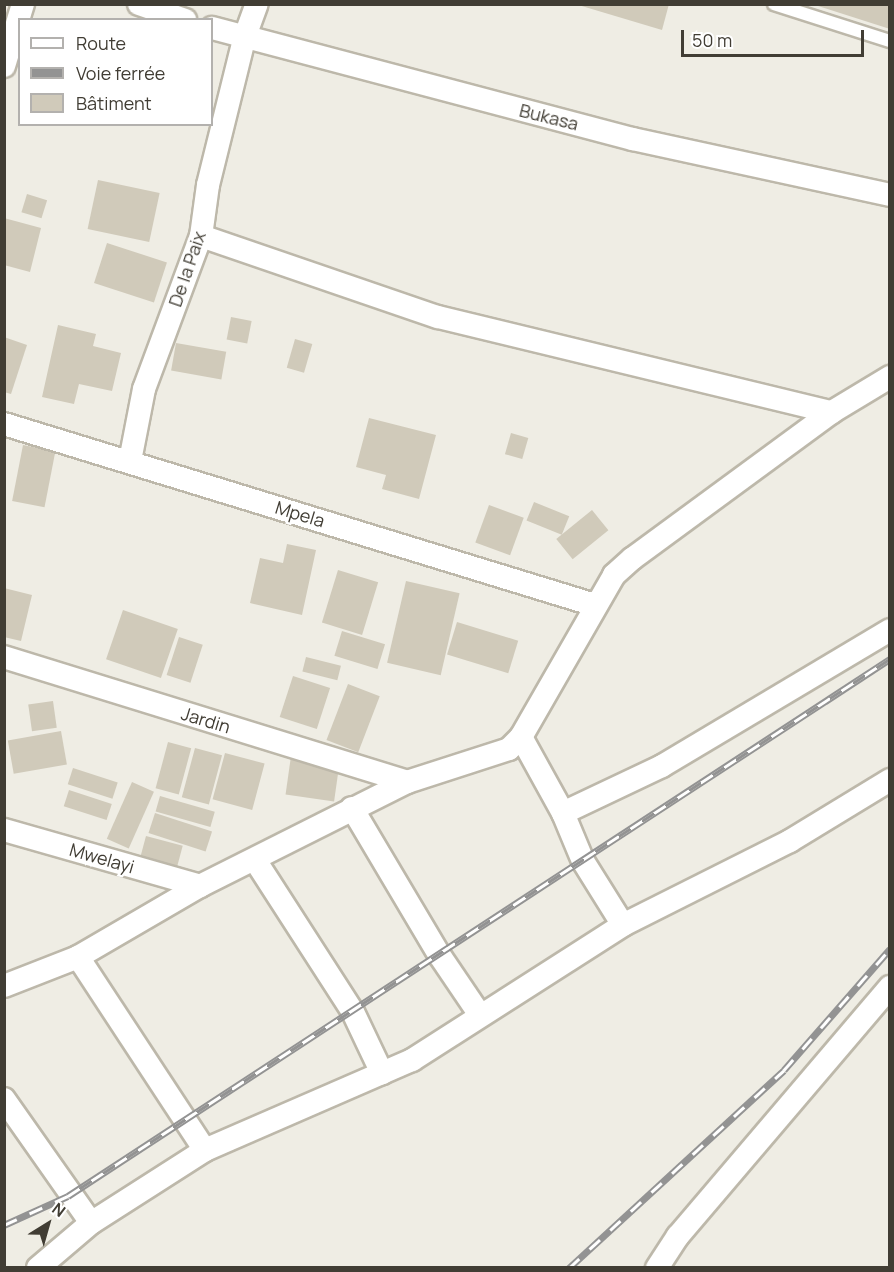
<!DOCTYPE html>
<meta charset="utf-8">
<style>
body{margin:0}
#map{position:relative;width:894px;height:1272px;overflow:hidden;background:#efede4;font-family:Manrope,sans-serif}
div>[style]{position:absolute}
.building>*{inset:0;background:#d0caba;transform-origin:0 0}
.roads{filter:drop-shadow(2px 0 #bdb8aa) drop-shadow(-2px 0 #bdb8aa) drop-shadow(0 2px #bdb8aa) drop-shadow(0 -2px #bdb8aa)}
.lane>*{height:12px;margin:-6px;padding:0 6px;transform-origin:6px;border-radius:6px;background:#fff}
.street>*{height:22px;margin:-11px;padding:0 11px;transform-origin:11px;border-radius:11px;background:#fff}
.rail>*{height:7px;margin-top:-3.5px;transform-origin:0;background:repeating-linear-gradient(90deg,#fff 0 14px,#939393 0 28px);box-sizing:border-box;border-block:2px solid #939393}
span{translate:-50% -50%;white-space:nowrap;text-align:center;line-height:1.15;-webkit-text-stroke:4.5px #fff;paint-order:stroke}
.street-label{font-size:18px;color:#413d34}
.frame{position:absolute;inset:0;border:6px solid #413d34;pointer-events:none}
.legend{position:absolute;left:18px;top:18px;width:195px;height:108px;box-sizing:border-box;background:#fff;border:2px solid #b3b1ae;margin:0;padding:8px 10px;list-style:none;font-size:18px;color:#413d34}
.legend li{display:flex;align-items:center;gap:12px;height:30px}
.legend b{width:30px;border:2px solid #b3b1ae}
.north{position:absolute;left:18px;top:1194px;width:60px;height:60px;-webkit-text-stroke:4px #fff;paint-order:stroke;rotate:37deg;font-size:16px;font-weight:700;line-height:24px;text-align:center;color:#413d34}
.north::after{content:'';display:block;margin:auto;width:21px;height:27px;background:#413d34;clip-path:polygon(50% 0,100% 100%,50% 72%,0 100%)}
.scale{position:absolute;left:681px;top:30px;width:183px;height:27px;box-sizing:border-box;border:3px solid #413d34;border-top:0;padding-left:8px;font-size:18px;line-height:21px;white-space:nowrap;color:#413d34;-webkit-text-stroke:4px #fff;paint-order:stroke}
</style>
<div id="map">
<div class="building">
<div style="clip-path:polygon(575px 4px,669px 4px,662px 30px)"></div>
<div style="clip-path:polygon(815px 4px,890px 4px,890px 29px,815px 5px)"></div>
<div style="left:98px;top:180px;width:63px;height:50px;rotate:12deg"></div>
<div style="left:27px;top:194px;width:21px;height:19px;rotate:17deg"></div>
<div style="clip-path:polygon(4px 218px,41px 228px,30px 272px,4px 265px)"></div>
<div style="left:107px;top:243px;width:63px;height:42px;rotate:18deg"></div>
<div style="left:231px;top:317px;width:21px;height:23px;rotate:11deg"></div>
<div style="clip-path:polygon(58px 325px,96px 334px,93px 346px,121px 353px,112px 391px,79px 384px,74px 404px,42px 397px)"></div>
<div style="clip-path:polygon(4px 337px,27px 345px,11px 394px,4px 392px)"></div>
<div style="left:295px;top:339px;width:18px;height:30px;rotate:16deg"></div>
<div style="left:176px;top:343px;width:51px;height:28px;rotate:10deg"></div>
<div style="clip-path:polygon(369px 418px,436px 435px,419px 499px,382px 489px,386px 475px,356px 467px)"></div>
<div style="left:511px;top:433px;width:18px;height:22px;rotate:16deg"></div>
<div style="left:23px;top:445px;width:33px;height:57px;rotate:11deg"></div>
<div style="left:534px;top:502px;width:38px;height:20px;rotate:22deg"></div>
<div style="left:489px;top:505px;width:37px;height:40px;rotate:20deg"></div>
<div style="left:592px;top:510px;width:26px;height:46px;rotate:51deg"></div>
<div style="clip-path:polygon(287px 544px,316px 550px,302px 615px,250px 603px,260px 558px,283px 563px)"></div>
<div style="left:338px;top:570px;width:42px;height:55px;rotate:17deg"></div>
<div style="left:406px;top:581px;width:55px;height:84px;rotate:13deg"></div>
<div style="clip-path:polygon(4px 588px,32px 595px,21px 641px,4px 637px)"></div>
<div style="left:123px;top:610px;width:58px;height:52px;rotate:19deg"></div>
<div style="left:457px;top:622px;width:64px;height:34px;rotate:17deg"></div>
<div style="left:342px;top:631px;width:45px;height:26px;rotate:17deg"></div>
<div style="left:179px;top:637px;width:25px;height:40px;rotate:18deg"></div>
<div style="left:306px;top:657px;width:36px;height:15px;rotate:14deg"></div>
<div style="left:293px;top:676px;width:39px;height:43px;rotate:18deg"></div>
<div style="left:348px;top:684px;width:34px;height:60px;rotate:21deg"></div>
<div style="left:53px;top:701px;width:27px;height:25px;rotate:82deg"></div>
<div style="left:61px;top:731px;width:34px;height:54px;rotate:80deg"></div>
<div style="left:168px;top:742px;width:24px;height:48px;rotate:15deg"></div>
<div style="left:195px;top:748px;width:28px;height:51px;rotate:15deg"></div>
<div style="left:225px;top:753px;width:41px;height:48px;rotate:15deg"></div>
<div style="left:291px;top:756px;width:49px;height:39px;rotate:8deg"></div>
<div style="left:73px;top:768px;width:47px;height:17px;rotate:18deg"></div>
<div style="left:132px;top:782px;width:24px;height:62px;rotate:24deg"></div>
<div style="left:69px;top:790px;width:45px;height:17px;rotate:18deg"></div>
<div style="left:160px;top:796px;width:57px;height:16px;rotate:16deg"></div>
<div style="left:155px;top:813px;width:60px;height:21px;rotate:18deg"></div>
<div style="left:146px;top:836px;width:38px;height:24px;rotate:15deg"></div>
</div>
<div class="roads">
<div class="lane">
<div style="left:774px;top:4px;width:122px;rotate:17.7deg"></div>
</div>
<div class="street">
<div style="left:139px;top:4px;width:49px;rotate:19.2deg"></div>
<div style="left:212px;top:28px;width:435px;rotate:14.8deg"></div>
<div style="left:633px;top:139px;width:263px;rotate:12.3deg"></div>
<div style="left:4px;top:66px;width:65px;rotate:-73deg"></div>
<div style="left:201px;top:236px;width:250px;rotate:18.9deg"></div>
<div style="left:438px;top:317px;width:405px;rotate:13.6deg"></div>
<div style="left:4px;top:424px;width:618px;rotate:17.03deg"></div>
<div style="left:130px;top:461px;width:73px;rotate:-79deg"></div>
<div style="left:144px;top:389px;width:163px;rotate:-69.6deg"></div>
<div style="left:201px;top:236px;width:51px;rotate:-82.2deg"></div>
<div style="left:208px;top:185px;width:150px;rotate:-76.1deg"></div>
<div style="left:244px;top:39px;width:37px;rotate:-70deg"></div>
<div style="left:4px;top:657px;width:422px;rotate:17.2deg"></div>
<div style="left:521px;top:737px;width:87px;rotate:61.1deg"></div>
<div style="left:563px;top:813px;width:52px;rotate:67.4deg"></div>
<div style="left:583px;top:861px;width:75px;rotate:58deg"></div>
<div style="left:352px;top:808px;width:172px;rotate:59.3deg"></div>
<div style="left:440px;top:956px;width:71px;rotate:55.9deg"></div>
<div style="left:563px;top:813px;width:110px;rotate:-25.4deg"></div>
<div style="left:662px;top:766px;width:265px;rotate:-30.8deg"></div>
<div style="left:4px;top:830px;width:204px;rotate:15.9deg"></div>
<div style="left:255px;top:860px;width:181px;rotate:57.2deg"></div>
<div style="left:353px;top:1012px;width:68px;rotate:64.6deg"></div>
<div style="left:78px;top:957px;width:231px;rotate:56.7deg"></div>
<div style="left:4px;top:986px;width:79px;rotate:-21.4deg"></div>
<div style="left:78px;top:957px;width:141px;rotate:-30.2deg"></div>
<div style="left:200px;top:886px;width:232px;rotate:-26.7deg"></div>
<div style="left:407px;top:782px;width:107px;rotate:-17.9deg"></div>
<div style="left:509px;top:749px;width:17px;rotate:-45deg"></div>
<div style="left:521px;top:737px;width:187px;rotate:-60.1deg"></div>
<div style="left:614px;top:575px;width:25px;rotate:-42deg"></div>
<div style="left:633px;top:558px;width:247px;rotate:-36.3deg"></div>
<div style="left:832px;top:412px;width:68px;rotate:-31.1deg"></div>
<div style="left:4px;top:1099px;width:151px;rotate:54.9deg"></div>
<div style="left:38px;top:1268px;width:70px;rotate:-40.3deg"></div>
<div style="left:91px;top:1223px;width:135px;rotate:-32.6deg"></div>
<div style="left:205px;top:1150px;width:226px;rotate:-23.5deg"></div>
<div style="left:412px;top:1060px;width:250px;rotate:-32.6deg"></div>
<div style="left:623px;top:925px;width:187px;rotate:-26.7deg"></div>
<div style="left:790px;top:841px;width:117px;rotate:-31.4deg"></div>
<div style="left:657px;top:1268px;width:38px;rotate:-57deg"></div>
<div style="left:678px;top:1236px;width:327px;rotate:-49.6deg"></div>
</div>
</div>
<div class="rail">
<div style="left:4px;top:1225px;width:70px;rotate:-24.4deg"></div>
<div style="left:68px;top:1196px;width:982px;rotate:-33.16deg"></div>
<div style="left:569px;top:1268px;width:292px;rotate:-42.6deg"></div>
<div style="left:784px;top:1070px;width:161px;rotate:-48.8deg"></div>
</div>
<div class="street-label">
<span style="left:549px;top:117px;rotate:14deg">Bukasa</span>
<span style="left:187px;top:269px;rotate:-71deg">De la Paix</span>
<span style="left:300px;top:514px;rotate:17deg">Mpela</span>
<span style="left:206px;top:720px;rotate:17deg">Jardin</span>
<span style="left:102px;top:858px;rotate:16deg">Mwelayi</span>
</div>
<div class="frame"></div>
<ul class="legend">
<li><b style="height:8px;background:#fff"></b>Route</li>
<li><b style="height:8px;background:#939393"></b>Voie ferrée</li>
<li><b style="height:16px;background:#d0caba"></b>Bâtiment</li>
</ul>
<div class="north">N</div>
<div class="scale">50 m</div>
</div>
